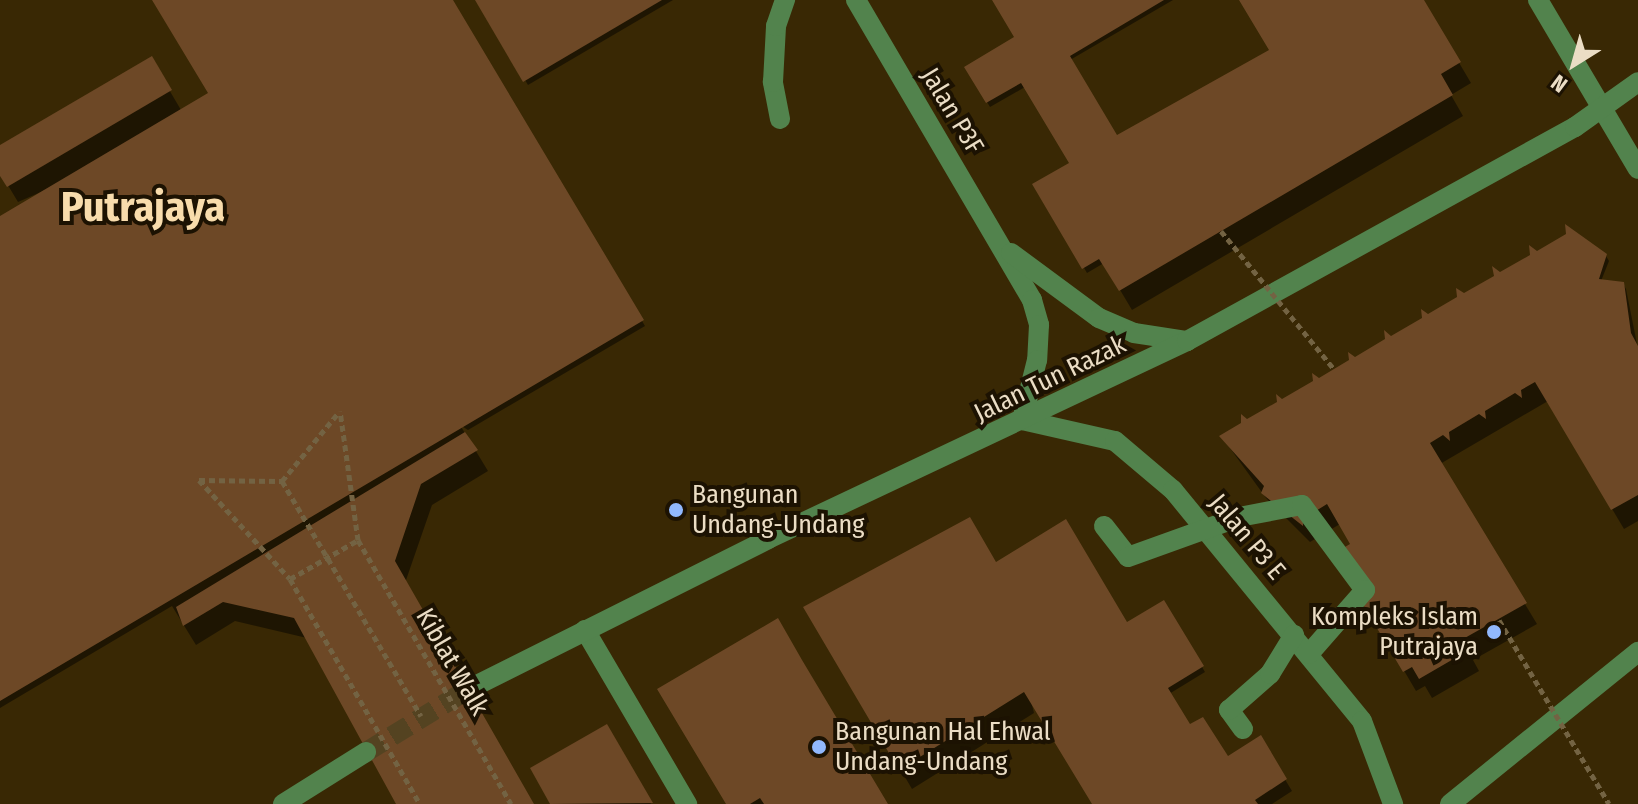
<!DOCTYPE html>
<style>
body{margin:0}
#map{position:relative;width:1638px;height:804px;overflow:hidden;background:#392804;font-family:"Fira Sans Condensed",sans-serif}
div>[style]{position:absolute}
.shadow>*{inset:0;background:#0007}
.building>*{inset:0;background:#6d4826}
.minor-tunnel>*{height:20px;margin-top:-10px;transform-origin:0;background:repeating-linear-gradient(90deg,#544321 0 20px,transparent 0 30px)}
.path>*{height:5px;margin-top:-2.5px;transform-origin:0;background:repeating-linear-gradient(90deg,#736343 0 6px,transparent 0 10px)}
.minor>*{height:20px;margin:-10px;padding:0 10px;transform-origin:10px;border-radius:10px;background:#52834d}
.path-bridge>*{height:5px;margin-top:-2.5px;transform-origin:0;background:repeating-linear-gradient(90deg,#736343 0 6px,transparent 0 10px)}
.dots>*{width:22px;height:22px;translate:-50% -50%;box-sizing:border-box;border:4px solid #1c1202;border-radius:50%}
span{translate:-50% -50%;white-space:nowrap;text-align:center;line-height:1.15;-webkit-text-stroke:8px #1c1202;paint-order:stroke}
.street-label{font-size:26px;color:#ebddc5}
.poi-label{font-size:26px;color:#ebddc5}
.left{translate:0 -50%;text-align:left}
.right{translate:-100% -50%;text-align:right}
.town-label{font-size:42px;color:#f8dcac;font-weight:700}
.north{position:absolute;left:1534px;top:24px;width:80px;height:80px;-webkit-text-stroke:6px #1c1202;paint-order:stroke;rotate:217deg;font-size:22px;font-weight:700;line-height:32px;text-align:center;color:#ebddc5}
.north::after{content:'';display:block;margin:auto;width:28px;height:36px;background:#ebddc5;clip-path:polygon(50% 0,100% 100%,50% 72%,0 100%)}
</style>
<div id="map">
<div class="shadow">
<div style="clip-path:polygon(155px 0,450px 0,645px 326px,468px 430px,460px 425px,488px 471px,432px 505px,405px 583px,533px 804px,399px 804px,307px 638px,235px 621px,196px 645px,172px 606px,0 708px,0 218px,50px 188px,18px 202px,0 172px,0 147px,151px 59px,181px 110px,210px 93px)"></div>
<div style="clip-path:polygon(477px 0,673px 0,528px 85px)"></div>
<div style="clip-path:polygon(994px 0,1173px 0,1070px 60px,1116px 138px,1271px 51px,1242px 0,1422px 0,1471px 83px,1451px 95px,1463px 116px,1132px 310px,1104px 263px,1087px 273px,1035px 185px,1072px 165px,1025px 87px,990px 107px,966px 67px,1016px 37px)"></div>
<div style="clip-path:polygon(1606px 256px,1609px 261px,1601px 281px,1623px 284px,1626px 289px,1638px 349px,1638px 521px,1624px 529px,1548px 401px,1440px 464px,1537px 624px,1473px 660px,1479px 671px,1432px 698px,1425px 686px,1416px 691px,1336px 555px,1353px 545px,1340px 524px,1310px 542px,1266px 498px,1222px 437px)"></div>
<div style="clip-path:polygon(995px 565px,1127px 624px,1163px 602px,1205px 672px,1169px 694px,1190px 728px,1227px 759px,1260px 738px,1292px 791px,1272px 804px,1094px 804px,1031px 701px,1034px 713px,912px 789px,806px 608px)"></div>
<div style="clip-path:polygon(660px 690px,885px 804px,728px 804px)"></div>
<div style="clip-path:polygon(606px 727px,651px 804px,553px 804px,533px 769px)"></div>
</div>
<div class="building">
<div style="clip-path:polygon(152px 0,453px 0,644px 320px,0 701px,0 216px,208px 93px)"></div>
<div style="clip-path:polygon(475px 0,662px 0,523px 82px)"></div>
<div style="clip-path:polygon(992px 0,1164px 0,1070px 56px,1117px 135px,1269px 50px,1239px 0,1424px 0,1461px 62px,1441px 74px,1453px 95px,1119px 291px,1099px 259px,1082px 269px,1032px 184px,1069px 163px,1021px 83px,986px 103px,964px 67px,1014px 37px)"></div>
<div style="clip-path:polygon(152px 56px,172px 90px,7px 187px,0 176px,0 145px)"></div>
<div style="clip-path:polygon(1565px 224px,1607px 254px,1599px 279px,1624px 282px,1631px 333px,1638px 346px,1638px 495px,1611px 510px,1535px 382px,1521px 390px,1522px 398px,1515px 393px,1485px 411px,1486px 419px,1479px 414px,1449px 432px,1450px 441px,1443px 435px,1430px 443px,1527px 603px,1463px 639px,1469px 650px,1419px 679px,1412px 667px,1403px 672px,1333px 554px,1350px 544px,1327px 504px,1303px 519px,1303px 526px,1261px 493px,1264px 486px,1219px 436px,1241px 423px,1241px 414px,1247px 419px,1277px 402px,1276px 394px,1282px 399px,1313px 381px,1312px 373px,1319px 378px,1349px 360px,1348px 352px,1355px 357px,1385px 339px,1384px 330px,1391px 336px,1422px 318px,1421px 309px,1428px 314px,1457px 297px,1456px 288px,1464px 293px,1494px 276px,1492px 266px,1500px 272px,1530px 255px,1529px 245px,1537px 251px,1566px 234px)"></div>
<div style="clip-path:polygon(465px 432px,478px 450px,421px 484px,395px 561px,534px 804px,396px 804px,294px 618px,223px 602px,183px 626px,176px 607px)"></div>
<div style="clip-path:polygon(970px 517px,996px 562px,1066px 519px,1127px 622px,1164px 600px,1204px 666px,1168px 688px,1190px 724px,1203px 717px,1228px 756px,1261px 735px,1287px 779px,1255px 800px,1258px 804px,1092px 804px,1024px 692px,899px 770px,803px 607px)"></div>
<div style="clip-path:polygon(778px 618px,802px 660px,888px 804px,764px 804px,760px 798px,750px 804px,726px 804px,657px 689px)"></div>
<div style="clip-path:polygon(607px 724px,653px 803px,550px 804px,530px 768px)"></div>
</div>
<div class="minor-tunnel">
<div style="left:366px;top:752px;width:119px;rotate:-31.5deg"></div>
</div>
<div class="path">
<div style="left:199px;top:480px;width:134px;rotate:47.4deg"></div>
<div style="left:290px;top:579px;width:78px;rotate:-29.8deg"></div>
<div style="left:358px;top:540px;width:130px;rotate:-97.9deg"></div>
<div style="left:199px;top:480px;width:83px;rotate:0.7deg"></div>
<div style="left:282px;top:481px;width:89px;rotate:-50.4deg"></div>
<div style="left:282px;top:481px;width:273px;rotate:59.4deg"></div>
</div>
<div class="minor">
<div style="left:856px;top:0;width:348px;rotate:59.6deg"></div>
<div style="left:1032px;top:300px;width:26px;rotate:74deg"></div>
<div style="left:1039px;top:325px;width:35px;rotate:93deg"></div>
<div style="left:1037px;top:360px;width:62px;rotate:104deg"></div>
<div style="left:1022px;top:420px;width:95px;rotate:12.7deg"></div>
<div style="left:1115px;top:441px;width:76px;rotate:40.2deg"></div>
<div style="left:1173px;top:490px;width:298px;rotate:50.7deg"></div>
<div style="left:1362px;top:721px;width:89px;rotate:69.5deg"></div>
<div style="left:1538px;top:0;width:196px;rotate:59.4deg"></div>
<div style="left:780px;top:119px;width:38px;rotate:-101deg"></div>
<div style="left:773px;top:82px;width:56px;rotate:-86.9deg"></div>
<div style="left:776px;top:26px;width:28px;rotate:-71deg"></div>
<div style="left:1011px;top:253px;width:109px;rotate:36.5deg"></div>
<div style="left:1099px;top:318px;width:38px;rotate:23deg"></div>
<div style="left:1134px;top:333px;width:54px;rotate:8.6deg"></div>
<div style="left:1104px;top:526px;width:39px;rotate:52deg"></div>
<div style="left:1128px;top:557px;width:118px;rotate:-19.8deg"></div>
<div style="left:1239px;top:517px;width:64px;rotate:-10.8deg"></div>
<div style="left:1302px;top:505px;width:106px;rotate:53.5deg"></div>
<div style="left:1365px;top:590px;width:85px;rotate:131.2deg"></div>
<div style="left:585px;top:630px;width:202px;rotate:59.6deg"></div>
<div style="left:467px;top:690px;width:337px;rotate:-26.6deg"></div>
<div style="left:768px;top:539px;width:463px;rotate:-25.3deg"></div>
<div style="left:1187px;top:341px;width:443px;rotate:-28.9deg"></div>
<div style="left:1575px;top:127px;width:77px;rotate:-35.5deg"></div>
<div style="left:1243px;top:729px;width:24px;rotate:-126deg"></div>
<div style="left:1229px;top:710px;width:55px;rotate:-41.3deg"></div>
<div style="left:1270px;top:674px;width:46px;rotate:-58.4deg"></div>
<div style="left:283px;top:804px;width:98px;rotate:-32.1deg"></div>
<div style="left:1450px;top:804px;width:242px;rotate:-39deg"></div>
</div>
<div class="path-bridge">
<div style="left:1221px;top:231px;width:178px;rotate:50.7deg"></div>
<div style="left:358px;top:540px;width:305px;rotate:59.9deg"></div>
<div style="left:290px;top:579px;width:260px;rotate:60deg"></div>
<div style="left:1499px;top:620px;width:214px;rotate:59.1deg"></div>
</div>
<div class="dots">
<div style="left:676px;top:510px;background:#91b8fd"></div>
<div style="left:1494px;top:632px;background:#91b8fd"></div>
<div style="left:819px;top:747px;background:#91b8fd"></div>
</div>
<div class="street-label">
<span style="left:952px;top:111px;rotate:59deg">Jalan P3F</span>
<span style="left:1050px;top:379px;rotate:-26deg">Jalan Tun Razak</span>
<span style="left:1247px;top:537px;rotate:50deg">Jalan P3 E</span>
<span style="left:452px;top:662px;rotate:60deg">Kiblat Walk</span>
</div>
<div class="poi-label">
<span class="left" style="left:692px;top:510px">Bangunan<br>Undang-Undang</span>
<span class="right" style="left:1478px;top:632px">Kompleks Islam<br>Putrajaya</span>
<span class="left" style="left:835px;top:747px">Bangunan Hal Ehwal<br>Undang-Undang</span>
</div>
<div class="town-label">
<span style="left:143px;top:207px">Putrajaya</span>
</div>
<div class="north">N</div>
</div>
